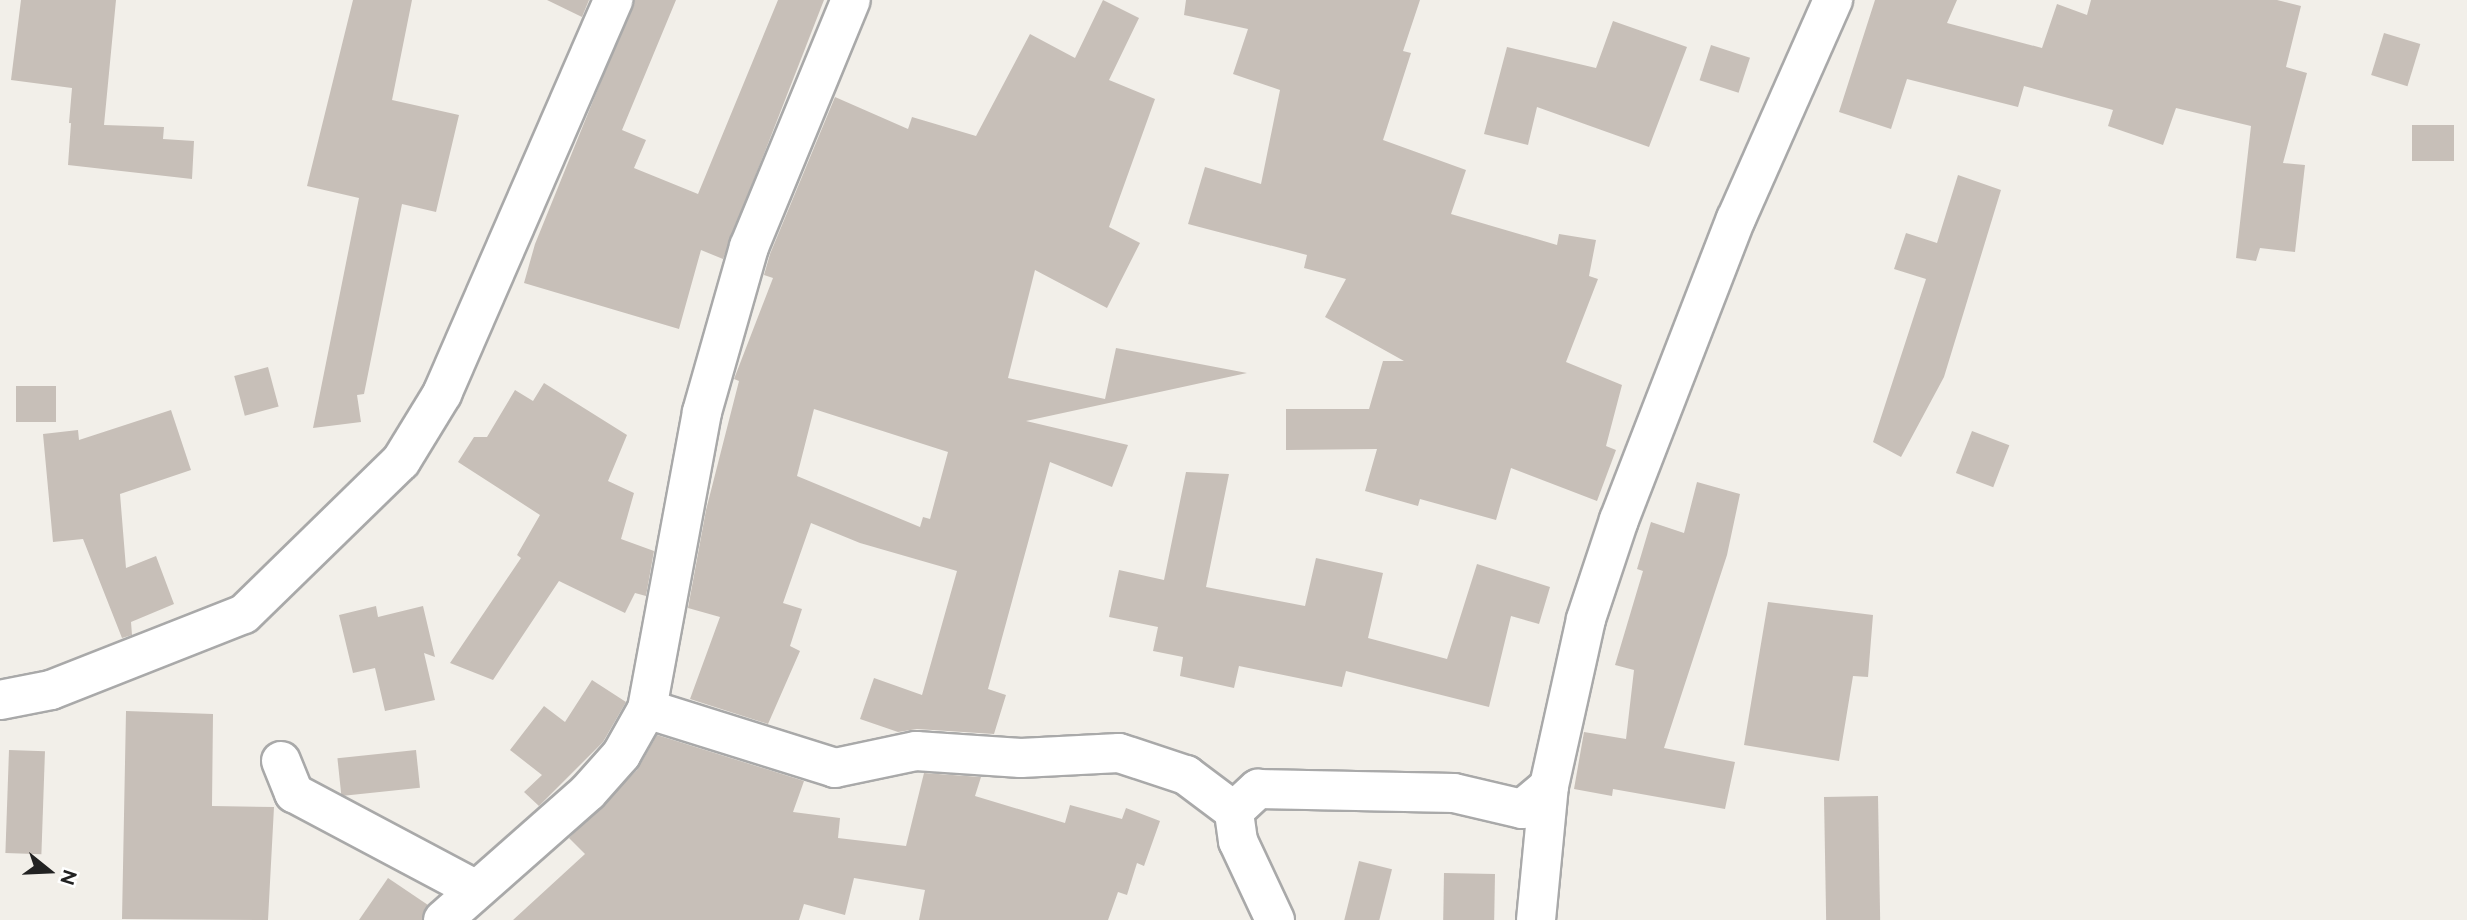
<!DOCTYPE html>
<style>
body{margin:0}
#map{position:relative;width:2467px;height:920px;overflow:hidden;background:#f2efe9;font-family:Raleway,sans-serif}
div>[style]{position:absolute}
.building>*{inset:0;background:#c7bfb8;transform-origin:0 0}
.roads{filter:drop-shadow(2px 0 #a9a9a9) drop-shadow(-2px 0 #a9a9a9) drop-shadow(0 2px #a9a9a9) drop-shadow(0 -2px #a9a9a9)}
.minor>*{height:38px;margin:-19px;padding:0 19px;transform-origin:19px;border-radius:19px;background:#fff}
span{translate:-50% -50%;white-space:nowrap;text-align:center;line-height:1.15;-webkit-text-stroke:5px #fff;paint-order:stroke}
.north{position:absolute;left:14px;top:836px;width:70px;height:70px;-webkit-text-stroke:5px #fff;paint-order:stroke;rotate:108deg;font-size:19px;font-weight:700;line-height:28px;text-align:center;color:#222}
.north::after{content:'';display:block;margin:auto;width:24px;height:32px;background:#222;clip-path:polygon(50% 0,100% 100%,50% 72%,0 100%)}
</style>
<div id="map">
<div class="building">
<div style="clip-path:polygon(21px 0,116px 0,104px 125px,164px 127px,163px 139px,194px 141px,192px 179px,68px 165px,71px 123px,82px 124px,69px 123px,72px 88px,11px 80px)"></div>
<div style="clip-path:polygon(353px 0,412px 0,392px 100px,459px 115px,436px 212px,402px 204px,364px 394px,357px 395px,361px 422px,313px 428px,359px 198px,307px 186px)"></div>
<div style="clip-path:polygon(547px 0,589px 0,582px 17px)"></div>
<div style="clip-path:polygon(634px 0,676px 0,622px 130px,646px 140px,634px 168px,698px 194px,778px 0,824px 0,723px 259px,701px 250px,679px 329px,524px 283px,535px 244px)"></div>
<div style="clip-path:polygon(evenodd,1103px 0,1139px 18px,1109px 80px,1155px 99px,1109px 227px,1140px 243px,1107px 308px,1035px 270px,1008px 378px,1105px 399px,1116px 348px,1247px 373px,1026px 421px,1128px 445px,1112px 487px,1050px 462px,988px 689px,1006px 695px,994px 734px,917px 729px,898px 732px,860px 719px,874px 678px,922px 695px,957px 571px,860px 543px,811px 523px,783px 603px,802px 609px,790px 646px,800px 651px,768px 724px,690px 699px,720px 617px,688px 608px,706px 510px,739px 381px,734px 379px,773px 278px,764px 275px,770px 254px,835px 97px,908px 129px,912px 117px,976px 136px,1030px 34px,1075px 58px,1103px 0,814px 409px,948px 452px,930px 519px,923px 517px,920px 527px,797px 476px,814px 409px)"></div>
<div style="clip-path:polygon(1186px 0,1420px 0,1403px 51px,1411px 53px,1383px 140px,1466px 170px,1451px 214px,1557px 245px,1559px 234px,1596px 240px,1589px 276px,1598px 279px,1566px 362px,1622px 385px,1606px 446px,1616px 450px,1597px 501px,1511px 468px,1496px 520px,1420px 499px,1418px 506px,1365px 491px,1377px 449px,1286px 450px,1286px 409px,1369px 409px,1383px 361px,1404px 361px,1325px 317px,1346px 279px,1304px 268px,1307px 255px,1188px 224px,1205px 167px,1261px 184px,1280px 90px,1233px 74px,1248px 29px,1184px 15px)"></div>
<div style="clip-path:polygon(1875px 0,1957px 0,1947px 23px,2042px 48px,2057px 4px,2087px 15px,2091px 0,2277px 0,2301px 6px,2286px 67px,2307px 73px,2283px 163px,2305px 165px,2295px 252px,2260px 248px,2256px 261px,2236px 258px,2251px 126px,2176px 108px,2163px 145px,2108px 126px,2113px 110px,2024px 86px,2018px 107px,1907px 79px,1891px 129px,1839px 112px)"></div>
<div style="clip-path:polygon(1613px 21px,1687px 47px,1649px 147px,1537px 107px,1528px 145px,1484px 134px,1507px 47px,1596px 68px)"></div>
<div style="left:2384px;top:33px;width:38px;height:44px;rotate:17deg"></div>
<div style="left:1711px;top:45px;width:41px;height:37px;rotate:18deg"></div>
<div style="left:2412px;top:125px;width:42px;height:36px"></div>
<div style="clip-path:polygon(1958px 175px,2001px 190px,1944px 377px,1901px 457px,1873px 442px,1926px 279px,1894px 269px,1906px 233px,1937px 243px)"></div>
<div style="left:268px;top:367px;width:41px;height:35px;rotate:75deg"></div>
<div style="clip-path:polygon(544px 383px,627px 435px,608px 481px,634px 493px,621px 539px,654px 551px,646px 596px,635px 593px,625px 613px,559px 581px,493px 680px,450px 663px,521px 558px,517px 555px,540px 515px,458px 462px,474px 437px,487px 437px,515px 390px,533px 401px)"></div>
<div style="left:16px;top:386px;width:40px;height:36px"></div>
<div style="clip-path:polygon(171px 410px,191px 470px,120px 494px,126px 568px,156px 556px,174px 604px,131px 622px,132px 635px,122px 638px,83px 539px,53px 542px,43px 434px,78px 430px,79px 440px)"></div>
<div style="left:1972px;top:431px;width:40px;height:45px;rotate:21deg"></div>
<div style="clip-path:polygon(1186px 472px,1229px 474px,1206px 587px,1305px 606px,1316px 558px,1383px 573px,1368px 638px,1447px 659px,1477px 564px,1550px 587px,1539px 624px,1511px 616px,1489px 707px,1346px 671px,1342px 687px,1239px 666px,1234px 688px,1180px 676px,1183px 657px,1153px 651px,1158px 627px,1109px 617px,1119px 570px,1164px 580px)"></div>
<div style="clip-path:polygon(1697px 482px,1740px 494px,1727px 555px,1664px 748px,1735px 762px,1725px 809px,1613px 789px,1612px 796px,1574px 789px,1584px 732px,1626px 739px,1634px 670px,1615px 665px,1643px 571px,1637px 569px,1651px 522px,1684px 533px)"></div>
<div style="clip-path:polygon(1768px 602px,1873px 615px,1868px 677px,1853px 676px,1839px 761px,1744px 745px)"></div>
<div style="clip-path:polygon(376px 606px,378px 617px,423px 606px,435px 657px,424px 653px,435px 700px,385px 711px,375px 668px,353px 673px,339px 615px)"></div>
<div style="clip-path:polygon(592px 680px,626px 702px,603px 742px,539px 806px,524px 792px,542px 775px,510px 750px,544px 706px,565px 722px)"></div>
<div style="clip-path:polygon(126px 711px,213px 714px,212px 806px,274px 807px,268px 920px,122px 919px)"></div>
<div style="clip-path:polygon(657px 735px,804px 781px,793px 812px,840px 818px,838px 838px,906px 846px,924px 773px,981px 777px,975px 796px,1065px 823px,1070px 805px,1122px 819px,1126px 808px,1160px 821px,1144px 866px,1137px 863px,1127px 895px,1118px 892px,1108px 920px,919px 920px,925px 890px,854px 878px,845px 915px,804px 904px,799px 920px,513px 920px,585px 854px,569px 838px,637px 770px)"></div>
<div style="left:9px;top:750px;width:36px;height:103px;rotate:2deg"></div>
<div style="left:416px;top:750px;width:38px;height:79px;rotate:84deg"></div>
<div style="left:1878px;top:796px;width:124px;height:54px;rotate:89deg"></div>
<div style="left:1359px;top:861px;width:34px;height:61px;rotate:14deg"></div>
<div style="left:1444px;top:873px;width:51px;height:47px;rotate:1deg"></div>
<div style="clip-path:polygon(388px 878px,428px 905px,422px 920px,359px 920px)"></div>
</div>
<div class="roads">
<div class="minor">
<div style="left:0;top:700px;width:52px;rotate:-11.1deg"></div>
<div style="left:51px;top:690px;width:207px;rotate:-21.5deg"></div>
<div style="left:244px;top:614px;width:219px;rotate:-44.3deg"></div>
<div style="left:401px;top:461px;width:79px;rotate:-58.5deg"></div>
<div style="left:442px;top:394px;width:430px;rotate:-66.5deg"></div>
<div style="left:647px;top:709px;width:197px;rotate:17.4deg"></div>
<div style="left:835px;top:768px;width:83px;rotate:-11.9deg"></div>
<div style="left:916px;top:751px;width:105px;rotate:3.8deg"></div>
<div style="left:1021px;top:758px;width:98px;rotate:-2.9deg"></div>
<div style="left:1119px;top:753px;width:71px;rotate:18.2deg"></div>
<div style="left:1186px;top:775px;width:60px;rotate:36.9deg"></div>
<div style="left:281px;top:761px;width:35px;rotate:68deg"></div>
<div style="left:294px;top:793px;width:203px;rotate:28deg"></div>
<div style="left:443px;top:920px;width:193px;rotate:-41.4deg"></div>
<div style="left:588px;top:792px;width:50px;rotate:-48.3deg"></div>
<div style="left:621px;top:755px;width:53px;rotate:-60.5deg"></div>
<div style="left:647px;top:709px;width:302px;rotate:-79.5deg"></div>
<div style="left:702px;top:412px;width:172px;rotate:-74.1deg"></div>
<div style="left:749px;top:247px;width:267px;rotate:-67.6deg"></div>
<div style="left:1275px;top:920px;width:87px;rotate:-115.1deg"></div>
<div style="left:1238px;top:841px;width:30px;rotate:-98deg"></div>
<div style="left:1234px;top:811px;width:33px;rotate:-43deg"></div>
<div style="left:1258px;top:789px;width:196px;rotate:1.2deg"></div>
<div style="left:1454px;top:793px;width:70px;rotate:13.2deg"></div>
<div style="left:1522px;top:809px;width:35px;rotate:-40deg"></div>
<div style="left:1536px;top:920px;width:135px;rotate:-84.5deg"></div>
<div style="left:1549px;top:786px;width:171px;rotate:-77.5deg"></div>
<div style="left:1586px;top:619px;width:104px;rotate:-71.6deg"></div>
<div style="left:1619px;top:520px;width:323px;rotate:-68.8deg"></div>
<div style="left:1736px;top:219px;width:240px;rotate:-66.1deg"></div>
</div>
</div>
<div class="north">N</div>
</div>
